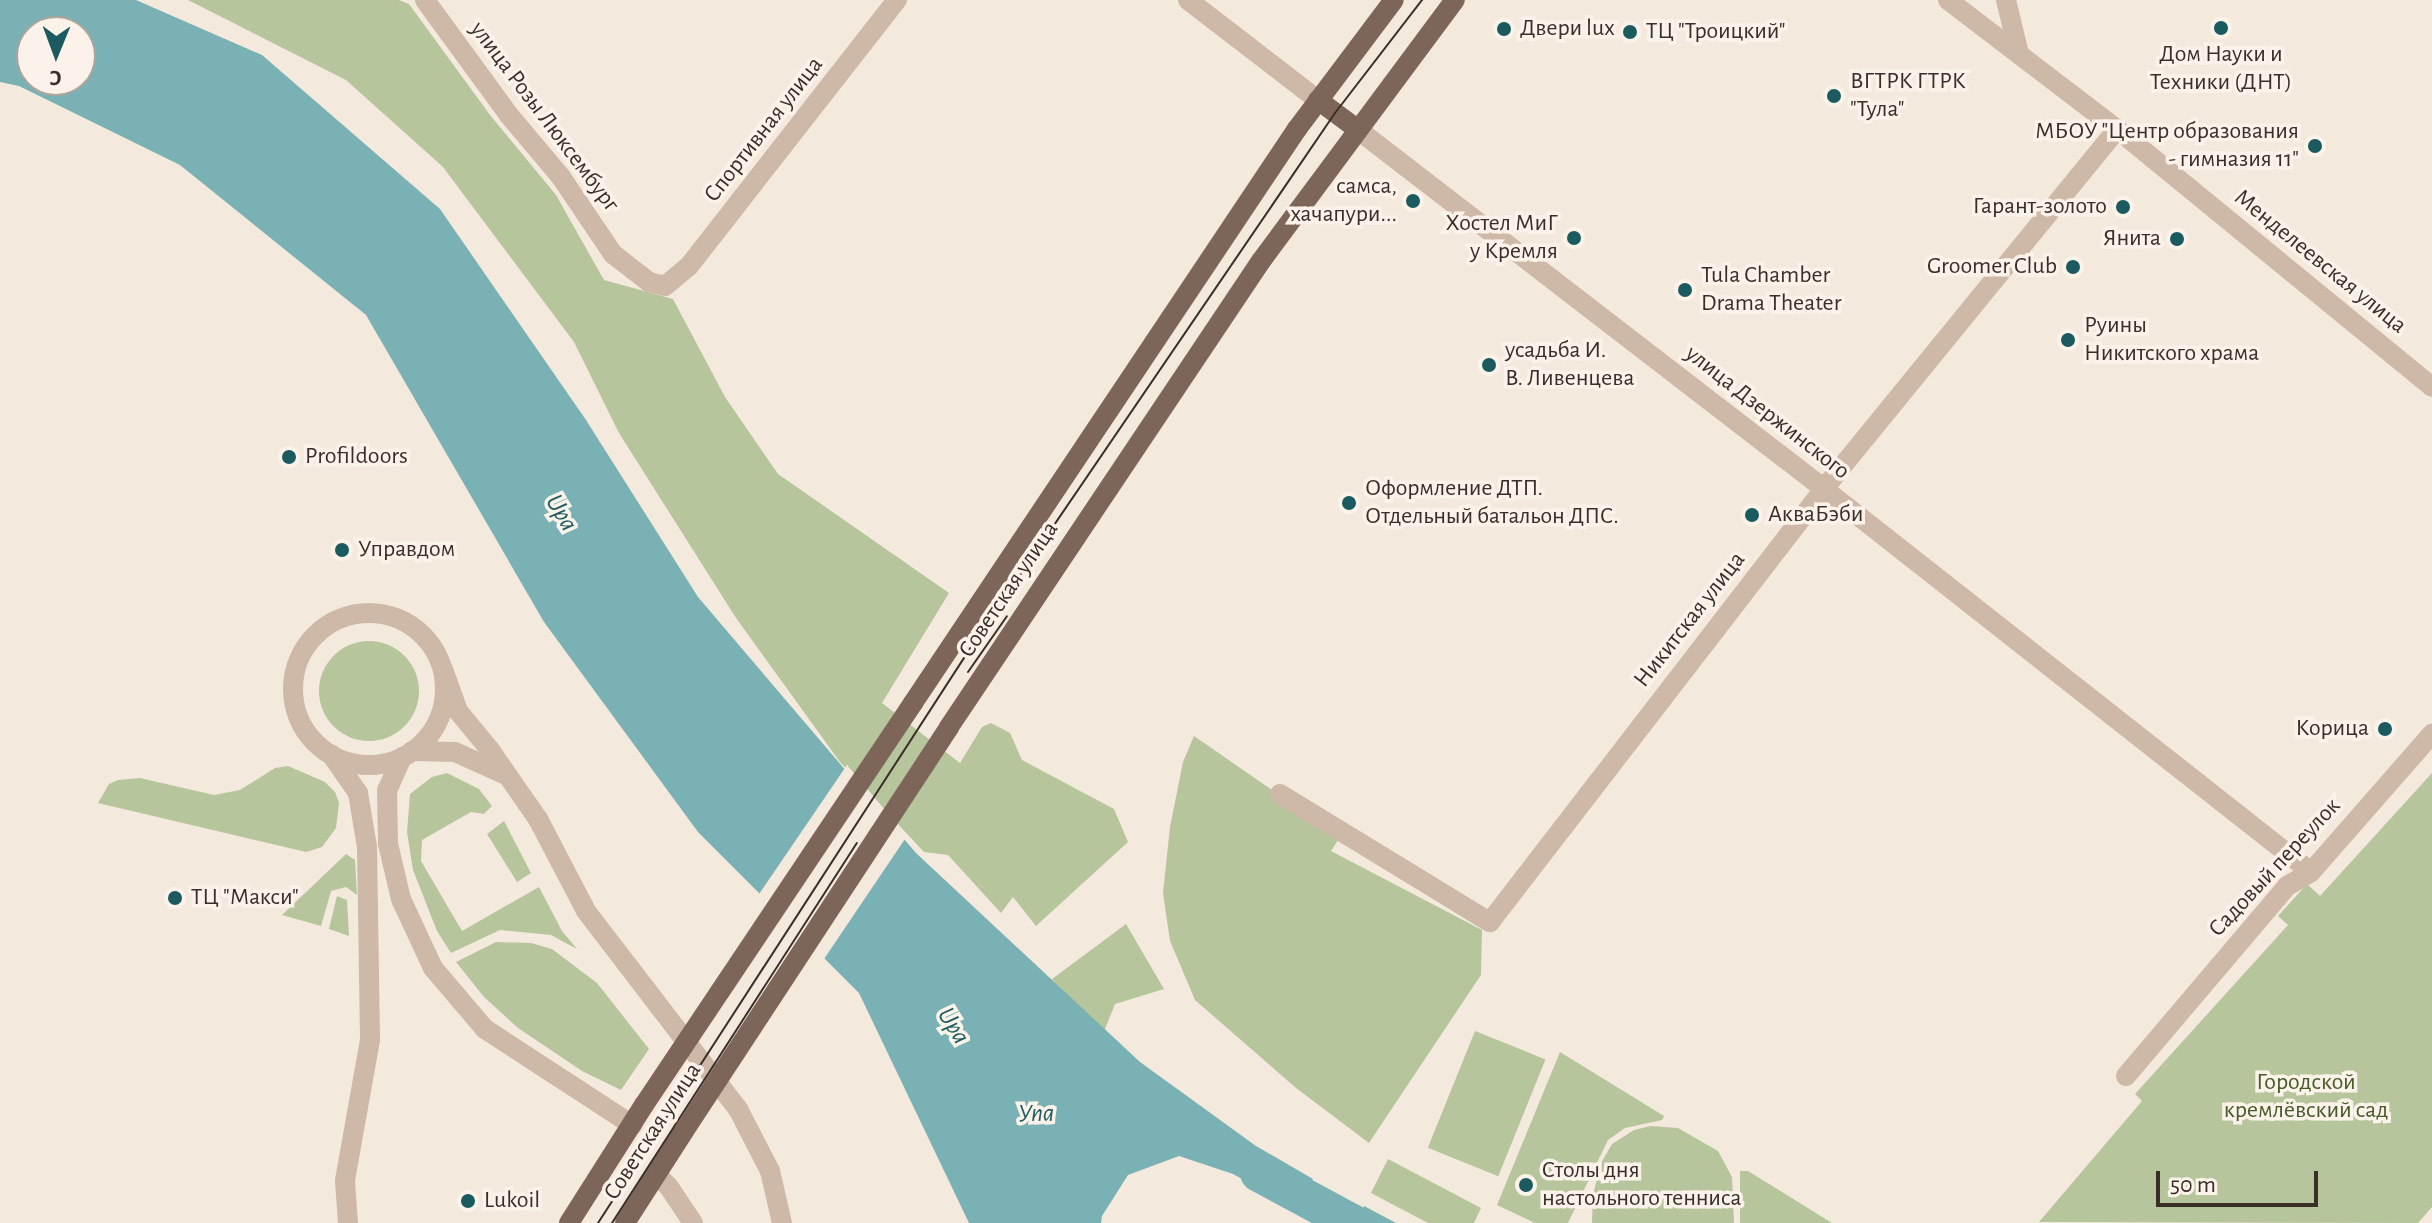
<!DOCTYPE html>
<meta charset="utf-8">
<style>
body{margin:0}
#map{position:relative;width:2432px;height:1223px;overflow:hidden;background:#f4e9dd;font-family:"Alegreya Sans",sans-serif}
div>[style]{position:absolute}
.green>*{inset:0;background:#b7c59c;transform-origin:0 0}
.round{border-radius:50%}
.water>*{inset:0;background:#7ab1b4}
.pier>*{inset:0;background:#f4e9dd}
.river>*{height:38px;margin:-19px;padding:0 19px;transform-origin:19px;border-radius:19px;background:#7ab1b4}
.minor>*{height:20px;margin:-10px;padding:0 10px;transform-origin:10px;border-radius:10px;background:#ceb9a8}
.minor>.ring{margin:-10px;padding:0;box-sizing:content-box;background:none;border:20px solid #ceb9a8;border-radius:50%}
.major>*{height:20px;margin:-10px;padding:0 10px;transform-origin:10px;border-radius:10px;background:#7d6559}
.tram>*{height:2px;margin:-1px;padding:0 1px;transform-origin:1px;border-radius:1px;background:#3a2e29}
.major-bridge>*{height:20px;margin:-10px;padding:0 10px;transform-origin:10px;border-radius:10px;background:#7d6559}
.dots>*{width:22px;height:22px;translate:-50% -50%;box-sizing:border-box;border:4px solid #fbf3ea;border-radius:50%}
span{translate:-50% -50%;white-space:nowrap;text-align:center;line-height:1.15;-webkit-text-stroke:7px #fbf3ea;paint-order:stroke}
.poi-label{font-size:24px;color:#3a2e29}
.left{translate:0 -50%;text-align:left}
.right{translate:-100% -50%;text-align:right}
.street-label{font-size:24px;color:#3a2e29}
.park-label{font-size:24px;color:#485a2a}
.water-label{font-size:26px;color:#1b5a5f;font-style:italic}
.north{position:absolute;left:16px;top:16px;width:80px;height:80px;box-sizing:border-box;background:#fbf3ea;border:2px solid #aea49d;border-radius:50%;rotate:181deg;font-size:22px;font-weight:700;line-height:32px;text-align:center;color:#3a2e29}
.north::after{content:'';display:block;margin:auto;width:28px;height:36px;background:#1b5a5f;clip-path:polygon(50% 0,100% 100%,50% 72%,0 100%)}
.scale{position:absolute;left:2156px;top:1171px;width:162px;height:36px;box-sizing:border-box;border:4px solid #3a2e29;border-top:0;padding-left:10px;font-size:24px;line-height:28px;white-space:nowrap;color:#3a2e29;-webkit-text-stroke:6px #fbf3ea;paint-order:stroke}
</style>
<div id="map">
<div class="green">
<div style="clip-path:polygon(188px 0,399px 0,409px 4px,490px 115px,556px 195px,604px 280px,673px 299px,725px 397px,778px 474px,949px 593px,882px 703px,960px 763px,982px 727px,991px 723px,1010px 733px,1022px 760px,1114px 809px,1128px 842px,1036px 926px,1013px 897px,1001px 913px,948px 855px,924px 852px,840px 762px,736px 618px,619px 433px,574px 342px,443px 167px,346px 80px)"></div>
<div class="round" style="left:319px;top:641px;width:100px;height:100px"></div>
<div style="clip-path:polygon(1194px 736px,1340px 837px,1331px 851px,1482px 930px,1481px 975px,1369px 1143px,1296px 1088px,1195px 1000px,1170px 941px,1163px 893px,1170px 827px,1183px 762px)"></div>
<div style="clip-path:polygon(288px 766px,325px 782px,335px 792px,339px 803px,336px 828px,322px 847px,306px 852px,98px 803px,109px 784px,118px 780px,140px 778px,214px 795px,240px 790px,275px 768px)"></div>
<div style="clip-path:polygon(447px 773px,479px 789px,492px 806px,484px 814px,471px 812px,422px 840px,421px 861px,462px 931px,539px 887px,562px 931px,577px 949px,551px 935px,500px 930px,451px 953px,437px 931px,413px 870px,407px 832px,410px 794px,432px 777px)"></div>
<div style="clip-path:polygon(2432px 773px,2432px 1207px,2418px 1223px,2039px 1222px,2142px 1101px,2135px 1094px,2288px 925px,2278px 916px,2307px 884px,2320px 896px)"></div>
<div style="clip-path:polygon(504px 821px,531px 873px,517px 882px,487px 834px)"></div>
<div style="clip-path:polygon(346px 854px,355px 860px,357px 895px,346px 887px,331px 891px,321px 926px,282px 915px)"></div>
<div style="clip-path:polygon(337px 896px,347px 900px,349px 936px,329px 929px)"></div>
<div style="clip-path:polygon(1126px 924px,1164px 989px,1115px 1004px,1103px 1034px,1052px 979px)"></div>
<div style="clip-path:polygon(496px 942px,531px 943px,552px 949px,597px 983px,649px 1049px,621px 1090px,582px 1071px,518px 1028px,484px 997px,456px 962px)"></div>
<div style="left:1475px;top:1031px;width:76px;height:126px;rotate:22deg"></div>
<div style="clip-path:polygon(1560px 1052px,1664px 1116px,1662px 1120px,1625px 1128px,1608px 1140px,1568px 1223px,1535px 1223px,1497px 1205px)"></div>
<div style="clip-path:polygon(1651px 1126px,1678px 1128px,1718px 1151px,1732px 1177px,1734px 1223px,1592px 1223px,1593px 1195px,1601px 1163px,1612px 1144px,1634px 1130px)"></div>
<div style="clip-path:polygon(1388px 1159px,1481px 1208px,1474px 1223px,1428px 1223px,1371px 1193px)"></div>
<div style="clip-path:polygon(1740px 1171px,1748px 1171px,1832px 1223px,1740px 1223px)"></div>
</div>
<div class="water">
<div style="clip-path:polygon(evenodd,0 0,136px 0,262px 55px,440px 209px,586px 420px,698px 597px,916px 853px,1140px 1062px,1256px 1146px,1313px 1179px,1297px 1209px,1233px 1174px,1179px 1156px,1128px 1175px,1102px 1216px,1101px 1223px,969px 1223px,859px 993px,698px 832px,544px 622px,366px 315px,180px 165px,19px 86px,0 82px,0 0,32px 32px,80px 32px,80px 80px,32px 80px,32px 32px)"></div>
<div style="clip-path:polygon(1364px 1206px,1396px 1223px,1355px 1223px)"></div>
</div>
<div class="pier">
<div style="clip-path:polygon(847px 765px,907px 836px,822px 962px,757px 897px)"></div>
</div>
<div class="river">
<div style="left:1259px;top:1173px;width:106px;rotate:28.3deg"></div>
</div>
<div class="minor">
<div style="left:425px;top:0;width:141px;rotate:53.9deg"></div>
<div style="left:508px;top:114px;width:82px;rotate:49.9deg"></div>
<div style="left:561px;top:177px;width:93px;rotate:56deg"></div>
<div style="left:613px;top:254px;width:46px;rotate:37.9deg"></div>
<div style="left:649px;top:282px;width:16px;rotate:14deg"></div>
<div style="left:665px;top:286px;width:31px;rotate:-40deg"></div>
<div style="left:689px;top:266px;width:338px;rotate:-52deg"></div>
<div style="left:1188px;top:0;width:164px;rotate:37.6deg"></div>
<div style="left:1948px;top:0;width:213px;rotate:37.4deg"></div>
<div style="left:2117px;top:129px;width:407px;rotate:39.3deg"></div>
<div style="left:2006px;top:0;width:56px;rotate:76.5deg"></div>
<div style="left:1357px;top:129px;width:577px;rotate:37.6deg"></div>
<div style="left:1814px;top:481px;width:632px;rotate:38.19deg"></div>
<div class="ring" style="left:293px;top:613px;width:132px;height:132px"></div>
<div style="left:443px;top:669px;width:45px;rotate:70.3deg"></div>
<div style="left:458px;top:711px;width:50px;rotate:50.6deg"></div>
<div style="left:490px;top:750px;width:84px;rotate:55.2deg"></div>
<div style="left:538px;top:819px;width:104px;rotate:62.4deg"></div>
<div style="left:586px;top:911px;width:250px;rotate:52.5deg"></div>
<div style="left:738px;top:1109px;width:70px;rotate:62.7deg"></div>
<div style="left:770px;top:1171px;width:53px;rotate:77deg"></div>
<div style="left:412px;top:751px;width:43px;rotate:1.3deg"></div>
<div style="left:455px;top:752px;width:54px;rotate:24.2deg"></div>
<div style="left:331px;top:754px;width:47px;rotate:55.3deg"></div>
<div style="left:358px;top:793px;width:55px;rotate:80.5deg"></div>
<div style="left:367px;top:847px;width:193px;rotate:89.1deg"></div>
<div style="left:370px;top:1040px;width:143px;rotate:100.1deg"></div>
<div style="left:345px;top:1181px;width:42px;rotate:85.9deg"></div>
<div style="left:402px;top:757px;width:36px;rotate:114deg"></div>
<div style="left:387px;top:790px;width:54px;rotate:88.9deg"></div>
<div style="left:388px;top:844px;width:57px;rotate:76.7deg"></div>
<div style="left:401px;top:899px;width:76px;rotate:65.1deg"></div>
<div style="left:433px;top:968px;width:80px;rotate:49.6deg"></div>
<div style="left:485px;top:1029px;width:176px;rotate:33.1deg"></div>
<div style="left:1280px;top:794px;width:246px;rotate:31.4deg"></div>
<div style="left:1490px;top:922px;width:558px;rotate:-52.35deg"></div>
<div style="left:1831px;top:480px;width:453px;rotate:-50.8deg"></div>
<div style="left:2126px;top:1076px;width:249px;rotate:-49.7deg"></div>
<div style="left:2287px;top:886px;width:28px;rotate:-30deg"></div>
<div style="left:2311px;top:872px;width:184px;rotate:-48.8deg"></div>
<div style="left:656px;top:1174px;width:18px;rotate:45deg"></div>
<div style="left:669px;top:1187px;width:43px;rotate:56.3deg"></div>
</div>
<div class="major">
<div style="left:1318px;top:100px;width:49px;rotate:36.6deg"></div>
<div style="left:913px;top:703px;width:691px;rotate:-56.22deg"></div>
<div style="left:1297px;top:129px;width:161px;rotate:-53.1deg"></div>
<div style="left:949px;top:727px;width:561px;rotate:-56.2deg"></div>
<div style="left:1261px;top:261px;width:325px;rotate:-53.4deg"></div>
<div style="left:569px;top:1223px;width:140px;rotate:-57.6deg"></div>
<div style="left:625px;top:1223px;width:109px;rotate:-57.3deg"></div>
</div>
<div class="tram">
<div style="left:968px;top:672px;width:68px;rotate:-55.1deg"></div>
<div style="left:598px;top:1223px;width:693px;rotate:-57.07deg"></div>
<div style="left:975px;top:641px;width:639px;rotate:-55.71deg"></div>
<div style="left:1335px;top:113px;width:143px;rotate:-52.4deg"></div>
<div style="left:612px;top:1223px;width:452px;rotate:-57.2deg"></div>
</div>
<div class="major-bridge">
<div style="left:644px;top:1105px;width:484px;rotate:-56.2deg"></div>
<div style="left:684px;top:1131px;width:483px;rotate:-56.7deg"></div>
</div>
<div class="dots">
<div style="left:2221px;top:28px;background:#1b5a5f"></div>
<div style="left:1504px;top:29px;background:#1b5a5f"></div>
<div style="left:1630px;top:32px;background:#1b5a5f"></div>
<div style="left:1834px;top:96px;background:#1b5a5f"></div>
<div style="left:2315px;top:146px;background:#1b5a5f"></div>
<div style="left:1413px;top:201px;background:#1b5a5f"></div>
<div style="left:2123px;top:207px;background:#1b5a5f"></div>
<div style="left:1574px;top:238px;background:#1b5a5f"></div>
<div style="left:2177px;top:239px;background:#1b5a5f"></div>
<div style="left:2073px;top:267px;background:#1b5a5f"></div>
<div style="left:1685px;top:290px;background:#1b5a5f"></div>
<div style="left:2068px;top:340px;background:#1b5a5f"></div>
<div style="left:1489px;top:365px;background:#1b5a5f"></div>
<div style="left:289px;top:457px;background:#1b5a5f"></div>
<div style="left:1349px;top:503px;background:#1b5a5f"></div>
<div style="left:1752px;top:515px;background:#1b5a5f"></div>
<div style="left:342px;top:550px;background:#1b5a5f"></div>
<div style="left:2385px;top:729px;background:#1b5a5f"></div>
<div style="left:175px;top:898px;background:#1b5a5f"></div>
<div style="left:1526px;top:1185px;background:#1b5a5f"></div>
<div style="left:468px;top:1201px;background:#1b5a5f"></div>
</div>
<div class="poi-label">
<span class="left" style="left:1520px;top:29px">Двери lux</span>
<span class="left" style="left:1646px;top:32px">ТЦ "Троицкий"</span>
<span style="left:2221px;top:69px">Дом Науки и<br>Техники (ДНТ)</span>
<span class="left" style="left:1850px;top:96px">ВГТРК ГТРК<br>"Тула"</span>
<span class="right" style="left:2299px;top:146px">МБОУ "Центр образования<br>- гимназия 11"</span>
<span class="right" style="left:1397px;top:201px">самса,<br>хачапури...</span>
<span class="right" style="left:2107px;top:207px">Гарант-золото</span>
<span class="right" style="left:1558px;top:238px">Хостел МиГ<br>у Кремля</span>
<span class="right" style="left:2161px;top:239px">Янита</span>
<span class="right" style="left:2057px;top:267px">Groomer Club</span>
<span class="left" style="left:1701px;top:290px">Tula Chamber<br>Drama Theater</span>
<span class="left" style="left:2084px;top:340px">Руины<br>Никитского храма</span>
<span class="left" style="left:1505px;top:365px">усадьба И.<br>В. Ливенцева</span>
<span class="left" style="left:305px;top:457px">Profildoors</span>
<span class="left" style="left:1365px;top:503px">Оформление ДТП.<br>Отдельный батальон ДПС.</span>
<span class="left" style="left:1768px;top:515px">АкваБэби</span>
<span class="left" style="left:358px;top:550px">Управдом</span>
<span class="right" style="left:2369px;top:729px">Корица</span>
<span class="left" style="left:191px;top:898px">ТЦ "Макси"</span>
<span class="left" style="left:1542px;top:1185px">Cтолы дня<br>настольного тенниса</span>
<span class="left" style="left:484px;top:1201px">Lukoil</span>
</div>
<div class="street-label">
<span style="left:544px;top:117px;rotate:53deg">улица Розы Люксембург</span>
<span style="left:764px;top:130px;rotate:-52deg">Спортивная улица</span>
<span style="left:2320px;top:262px;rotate:39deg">Менделеевская улица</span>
<span style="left:1767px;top:413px;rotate:38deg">улица Дзержинского</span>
<span style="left:1009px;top:590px;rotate:-56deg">Советская улица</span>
<span style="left:1690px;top:620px;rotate:-52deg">Никитская улица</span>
<span style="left:2275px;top:868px;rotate:-47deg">Садовый переулок</span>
<span style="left:653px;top:1132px;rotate:-57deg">Советская улица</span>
</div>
<div class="park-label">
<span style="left:2306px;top:1097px">Городской<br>кремлёвский сад</span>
</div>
<div class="water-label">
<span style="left:561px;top:513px;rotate:59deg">Upa</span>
<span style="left:953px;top:1026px;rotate:58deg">Upa</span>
<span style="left:1036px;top:1114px">Упа</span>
</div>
<div class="north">С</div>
<div class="scale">50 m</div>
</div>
